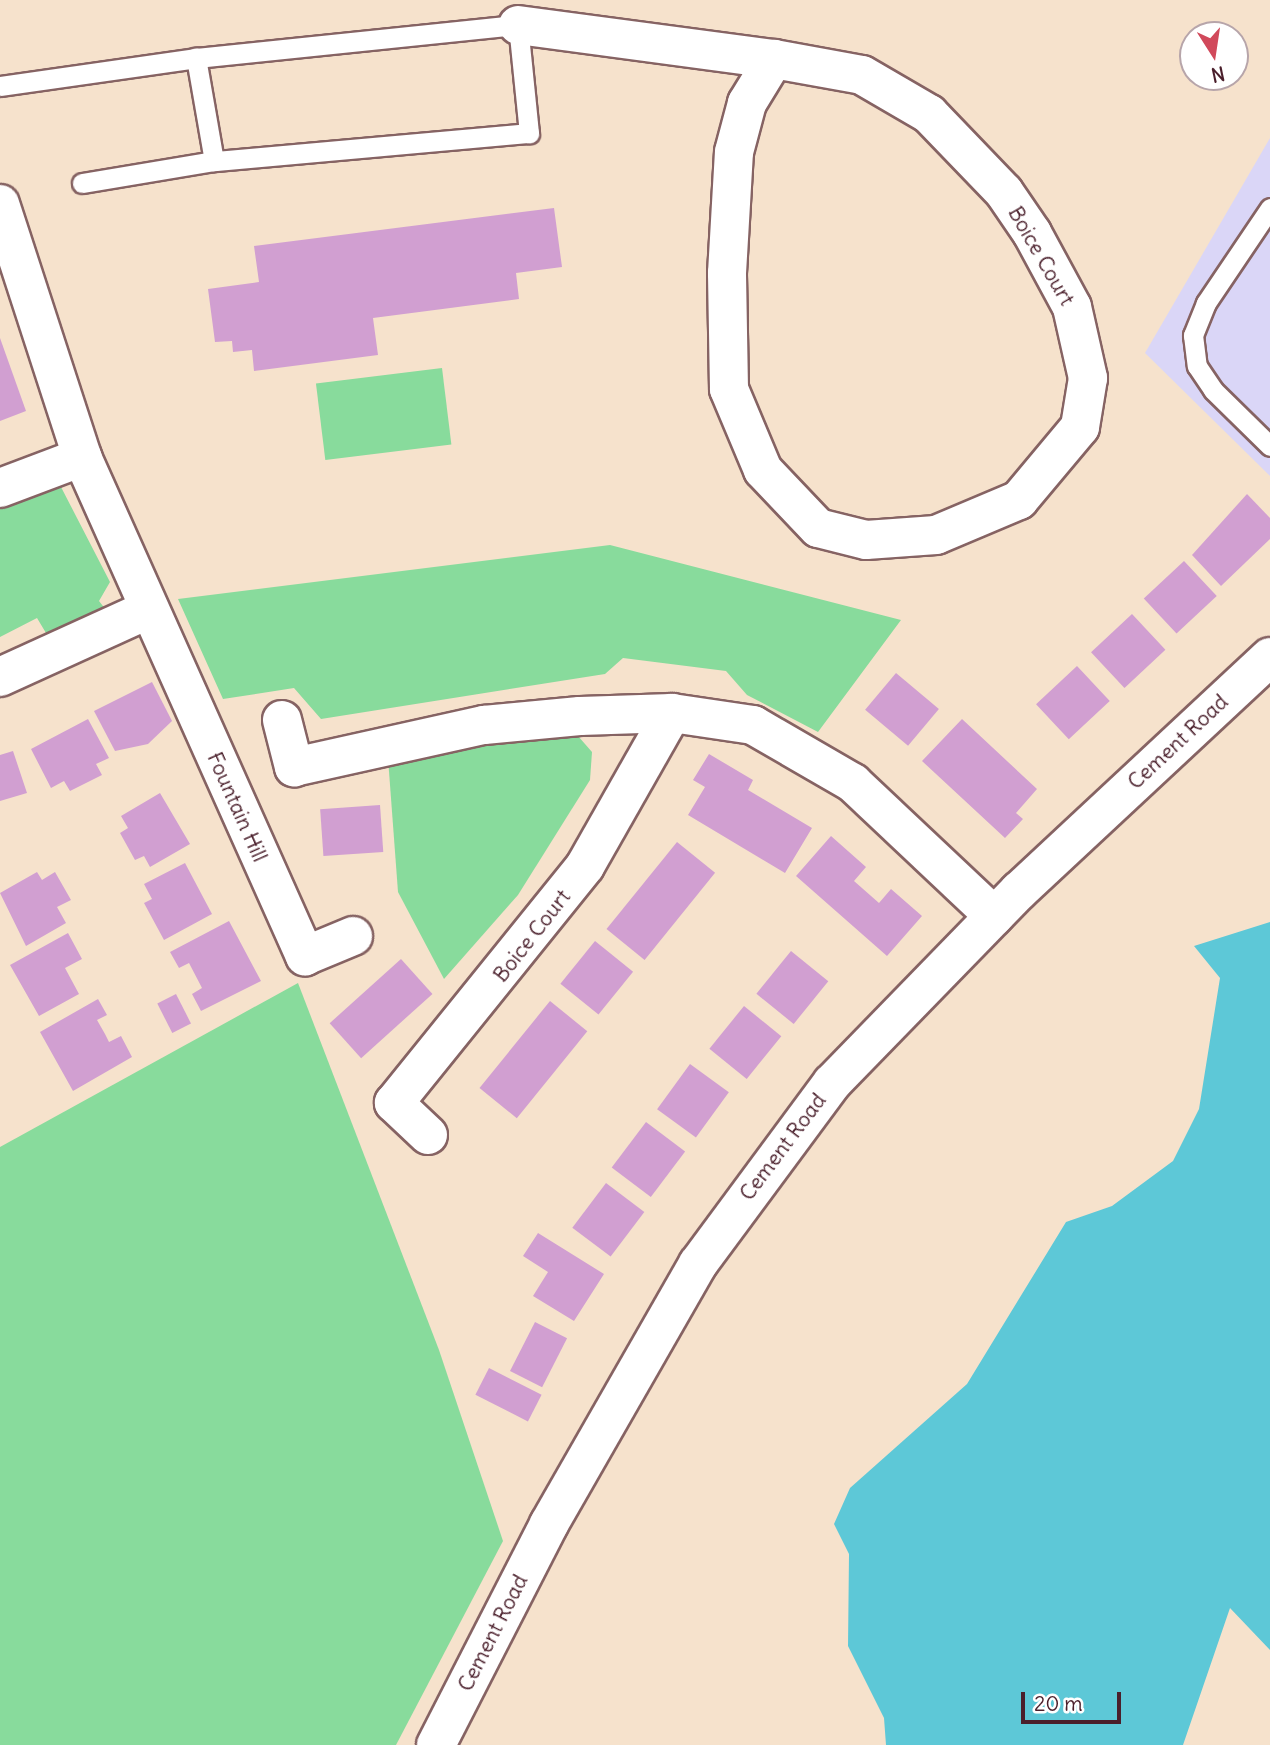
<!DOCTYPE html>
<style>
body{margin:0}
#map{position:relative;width:1270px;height:1745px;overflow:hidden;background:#f6e2cc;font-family:Delius,sans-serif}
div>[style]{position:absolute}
.built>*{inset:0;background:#dad6f7}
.green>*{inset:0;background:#88db9c;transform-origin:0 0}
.water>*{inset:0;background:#5dc8d7}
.building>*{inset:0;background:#d19fd1;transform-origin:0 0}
.roads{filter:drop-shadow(2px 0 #866363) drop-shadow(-2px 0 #866363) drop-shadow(0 2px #866363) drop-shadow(0 -2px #866363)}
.service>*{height:19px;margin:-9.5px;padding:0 9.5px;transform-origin:9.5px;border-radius:9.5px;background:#fff}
.minor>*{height:38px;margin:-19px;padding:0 19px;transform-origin:19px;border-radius:19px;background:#fff}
.tertiary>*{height:38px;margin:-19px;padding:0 19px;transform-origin:19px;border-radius:19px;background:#fff}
span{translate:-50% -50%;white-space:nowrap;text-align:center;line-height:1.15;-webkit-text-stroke:6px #fff;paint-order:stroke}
.street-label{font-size:21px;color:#4a1f2b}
.north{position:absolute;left:1179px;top:21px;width:70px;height:70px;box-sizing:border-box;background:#fff;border:2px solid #b7a5aa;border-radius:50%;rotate:168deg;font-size:19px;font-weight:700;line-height:28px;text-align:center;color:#4a1f2b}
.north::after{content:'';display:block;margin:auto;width:24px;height:32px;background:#d1495b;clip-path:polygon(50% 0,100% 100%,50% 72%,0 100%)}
.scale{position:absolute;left:1021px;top:1692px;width:100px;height:32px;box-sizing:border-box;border:4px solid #4a1f2b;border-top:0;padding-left:9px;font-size:21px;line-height:24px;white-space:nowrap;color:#4a1f2b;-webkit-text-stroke:5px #fff;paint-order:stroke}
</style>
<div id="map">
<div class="built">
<div style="clip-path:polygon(1270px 138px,1270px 476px,1145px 353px)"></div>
</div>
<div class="green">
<div style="left:442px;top:368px;width:77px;height:127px;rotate:83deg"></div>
<div style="clip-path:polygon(61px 487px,110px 582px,99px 601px,106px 610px,52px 643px,37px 618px,0 637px,0 507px)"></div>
<div style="clip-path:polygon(610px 545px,901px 620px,818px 732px,747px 695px,726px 671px,623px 658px,605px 674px,321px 719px,294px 688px,223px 699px,178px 599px)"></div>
<div style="clip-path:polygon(545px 729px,578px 736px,592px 752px,590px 780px,518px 895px,444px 979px,398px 892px,388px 758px)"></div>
<div style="clip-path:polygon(298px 983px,439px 1350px,503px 1541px,396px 1745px,0 1745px,0 1147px)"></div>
</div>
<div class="water">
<div style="clip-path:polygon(1270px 922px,1270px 1650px,1230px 1608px,1183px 1745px,886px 1745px,884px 1718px,848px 1646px,849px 1554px,834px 1524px,850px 1488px,967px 1384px,1066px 1222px,1112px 1206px,1173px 1161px,1199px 1109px,1220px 978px,1194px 946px)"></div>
</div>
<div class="building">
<div style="clip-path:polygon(554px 208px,562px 267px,516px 273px,519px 299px,373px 318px,378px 355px,254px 371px,252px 350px,233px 352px,232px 341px,215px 342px,208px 289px,259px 282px,254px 246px)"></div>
<div style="clip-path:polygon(0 338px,26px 411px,0 421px)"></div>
<div style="clip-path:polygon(1247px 494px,1270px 518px,1270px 539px,1221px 586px,1192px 555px)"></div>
<div style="left:1184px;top:561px;width:48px;height:55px;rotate:47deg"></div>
<div style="left:1132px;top:614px;width:49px;height:56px;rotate:47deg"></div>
<div style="left:1077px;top:666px;width:48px;height:56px;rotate:47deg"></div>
<div style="left:896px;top:673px;width:56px;height:48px;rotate:40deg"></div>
<div style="clip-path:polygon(152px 682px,172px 721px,148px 744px,115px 751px,94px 711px)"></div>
<div style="clip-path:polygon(88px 719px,109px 758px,96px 764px,102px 775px,70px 791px,64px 781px,51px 788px,31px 749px)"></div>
<div style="clip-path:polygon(962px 719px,1037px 789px,1016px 813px,1023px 819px,1005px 838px,922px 761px)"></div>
<div style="clip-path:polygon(13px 751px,27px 793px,0 801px,0 755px)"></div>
<div style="clip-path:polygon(709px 754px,753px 780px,748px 790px,812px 828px,785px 873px,688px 815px,705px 787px,693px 780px)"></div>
<div style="clip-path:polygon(160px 793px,190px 844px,150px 867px,144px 856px,135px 860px,120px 833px,128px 828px,121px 816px)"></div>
<div style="left:380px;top:805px;width:47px;height:60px;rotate:86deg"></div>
<div style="clip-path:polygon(831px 836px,866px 867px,854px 881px,879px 903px,891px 889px,922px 916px,887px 956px,796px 876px)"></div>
<div style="left:677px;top:842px;width:49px;height:112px;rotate:39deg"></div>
<div style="clip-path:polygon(185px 863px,212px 914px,164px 940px,144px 903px,152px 899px,144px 884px)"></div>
<div style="clip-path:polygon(37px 872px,42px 880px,55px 872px,71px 900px,57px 907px,66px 923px,26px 946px,0 893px)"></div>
<div style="clip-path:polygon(229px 921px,261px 981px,201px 1011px,192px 994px,202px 988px,189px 963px,179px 968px,170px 952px)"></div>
<div style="clip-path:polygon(68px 933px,82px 959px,65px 968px,79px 994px,39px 1016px,10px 965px)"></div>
<div style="left:595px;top:941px;width:49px;height:55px;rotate:39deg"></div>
<div style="left:791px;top:951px;width:48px;height:55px;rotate:39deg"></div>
<div style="left:401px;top:959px;width:47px;height:96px;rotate:48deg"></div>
<div style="left:176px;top:994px;width:33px;height:21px;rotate:63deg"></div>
<div style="clip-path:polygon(98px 999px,107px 1015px,97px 1020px,105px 1034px,109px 1042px,121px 1036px,132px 1057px,73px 1091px,40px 1032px)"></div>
<div style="left:550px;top:1001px;width:48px;height:112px;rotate:39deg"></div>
<div style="left:744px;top:1006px;width:48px;height:55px;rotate:39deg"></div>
<div style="left:690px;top:1064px;width:48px;height:56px;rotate:36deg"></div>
<div style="left:646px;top:1122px;width:49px;height:57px;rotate:37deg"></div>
<div style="left:606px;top:1183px;width:48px;height:56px;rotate:37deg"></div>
<div style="clip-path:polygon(538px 1233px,604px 1274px,574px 1321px,533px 1296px,548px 1272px,523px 1256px)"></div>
<div style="left:535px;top:1322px;width:36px;height:55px;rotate:27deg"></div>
<div style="left:489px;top:1368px;width:59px;height:30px;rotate:27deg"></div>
</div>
<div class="roads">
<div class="service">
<div style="left:0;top:86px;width:198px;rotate:-8.1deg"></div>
<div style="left:196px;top:58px;width:324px;rotate:-5.9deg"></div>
<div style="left:518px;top:25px;width:109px;rotate:84.2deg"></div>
<div style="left:529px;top:133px;width:316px;rotate:174.9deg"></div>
<div style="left:214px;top:161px;width:105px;rotate:-99.9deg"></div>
<div style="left:82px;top:183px;width:134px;rotate:-9.5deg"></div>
<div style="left:1270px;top:208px;width:115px;rotate:124deg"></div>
<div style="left:1206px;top:303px;width:35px;rotate:112deg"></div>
<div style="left:1193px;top:335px;width:31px;rotate:83deg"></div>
<div style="left:1197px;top:366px;width:29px;rotate:56deg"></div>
<div style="left:1213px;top:390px;width:80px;rotate:44.5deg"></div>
</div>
<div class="minor">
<div style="left:518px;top:25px;width:258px;rotate:7.6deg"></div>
<div style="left:774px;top:59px;width:89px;rotate:10.3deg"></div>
<div style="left:862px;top:75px;width:78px;rotate:30.2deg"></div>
<div style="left:929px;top:114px;width:108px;rotate:46.1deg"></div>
<div style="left:1004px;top:192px;width:50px;rotate:55.7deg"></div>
<div style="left:1032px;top:233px;width:84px;rotate:61.6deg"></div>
<div style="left:1072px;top:307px;width:73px;rotate:77.3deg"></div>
<div style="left:1088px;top:378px;width:50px;rotate:99.3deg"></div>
<div style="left:1080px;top:427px;width:95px;rotate:129.9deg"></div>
<div style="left:1019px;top:500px;width:90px;rotate:157.1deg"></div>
<div style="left:936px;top:535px;width:70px;rotate:175.9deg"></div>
<div style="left:866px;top:540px;width:49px;rotate:-166deg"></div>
<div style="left:818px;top:528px;width:80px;rotate:-133.5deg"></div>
<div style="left:763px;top:470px;width:88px;rotate:-112.8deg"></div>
<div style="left:729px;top:389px;width:116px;rotate:-91deg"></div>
<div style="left:727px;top:273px;width:121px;rotate:-86.7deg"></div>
<div style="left:734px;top:152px;width:51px;rotate:-75.1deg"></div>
<div style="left:747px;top:103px;width:52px;rotate:-58.5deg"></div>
<div style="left:0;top:204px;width:266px;rotate:72deg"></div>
<div style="left:82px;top:457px;width:547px;rotate:65.92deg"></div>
<div style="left:305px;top:956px;width:52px;rotate:-22.6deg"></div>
<div style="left:0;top:488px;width:88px;rotate:-20.7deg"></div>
<div style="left:0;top:677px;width:162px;rotate:-24.5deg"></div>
<div style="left:282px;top:720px;width:49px;rotate:75.7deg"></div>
<div style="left:294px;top:767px;width:195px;rotate:-12.5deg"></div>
<div style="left:484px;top:725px;width:96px;rotate:-5.4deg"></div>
<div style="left:580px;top:716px;width:92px;rotate:-1.9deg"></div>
<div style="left:672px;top:713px;width:82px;rotate:8.4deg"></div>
<div style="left:753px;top:725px;width:116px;rotate:30.1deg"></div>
<div style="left:853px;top:783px;width:194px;rotate:43.3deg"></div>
<div style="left:428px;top:1135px;width:47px;rotate:-136.7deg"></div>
<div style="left:394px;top:1103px;width:304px;rotate:-51.1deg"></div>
<div style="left:585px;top:866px;width:176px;rotate:-60.4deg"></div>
</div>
<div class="tertiary">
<div style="left:436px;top:1745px;width:248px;rotate:-62.9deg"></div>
<div style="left:549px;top:1524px;width:300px;rotate:-60.2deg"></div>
<div style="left:698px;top:1264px;width:225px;rotate:-53.5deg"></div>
<div style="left:832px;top:1083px;width:268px;rotate:-45.8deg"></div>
<div style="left:1019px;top:891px;width:343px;rotate:-43deg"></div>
</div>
</div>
<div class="street-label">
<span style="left:1041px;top:256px;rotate:60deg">Boice Court</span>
<span style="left:1178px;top:742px;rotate:-43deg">Cement Road</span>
<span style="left:237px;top:807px;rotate:66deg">Fountain Hill</span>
<span style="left:532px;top:936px;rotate:-52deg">Boice Court</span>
<span style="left:783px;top:1147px;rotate:-53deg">Cement Road</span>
<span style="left:493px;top:1633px;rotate:-63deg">Cement Road</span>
</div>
<div class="north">N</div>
<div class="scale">20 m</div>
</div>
